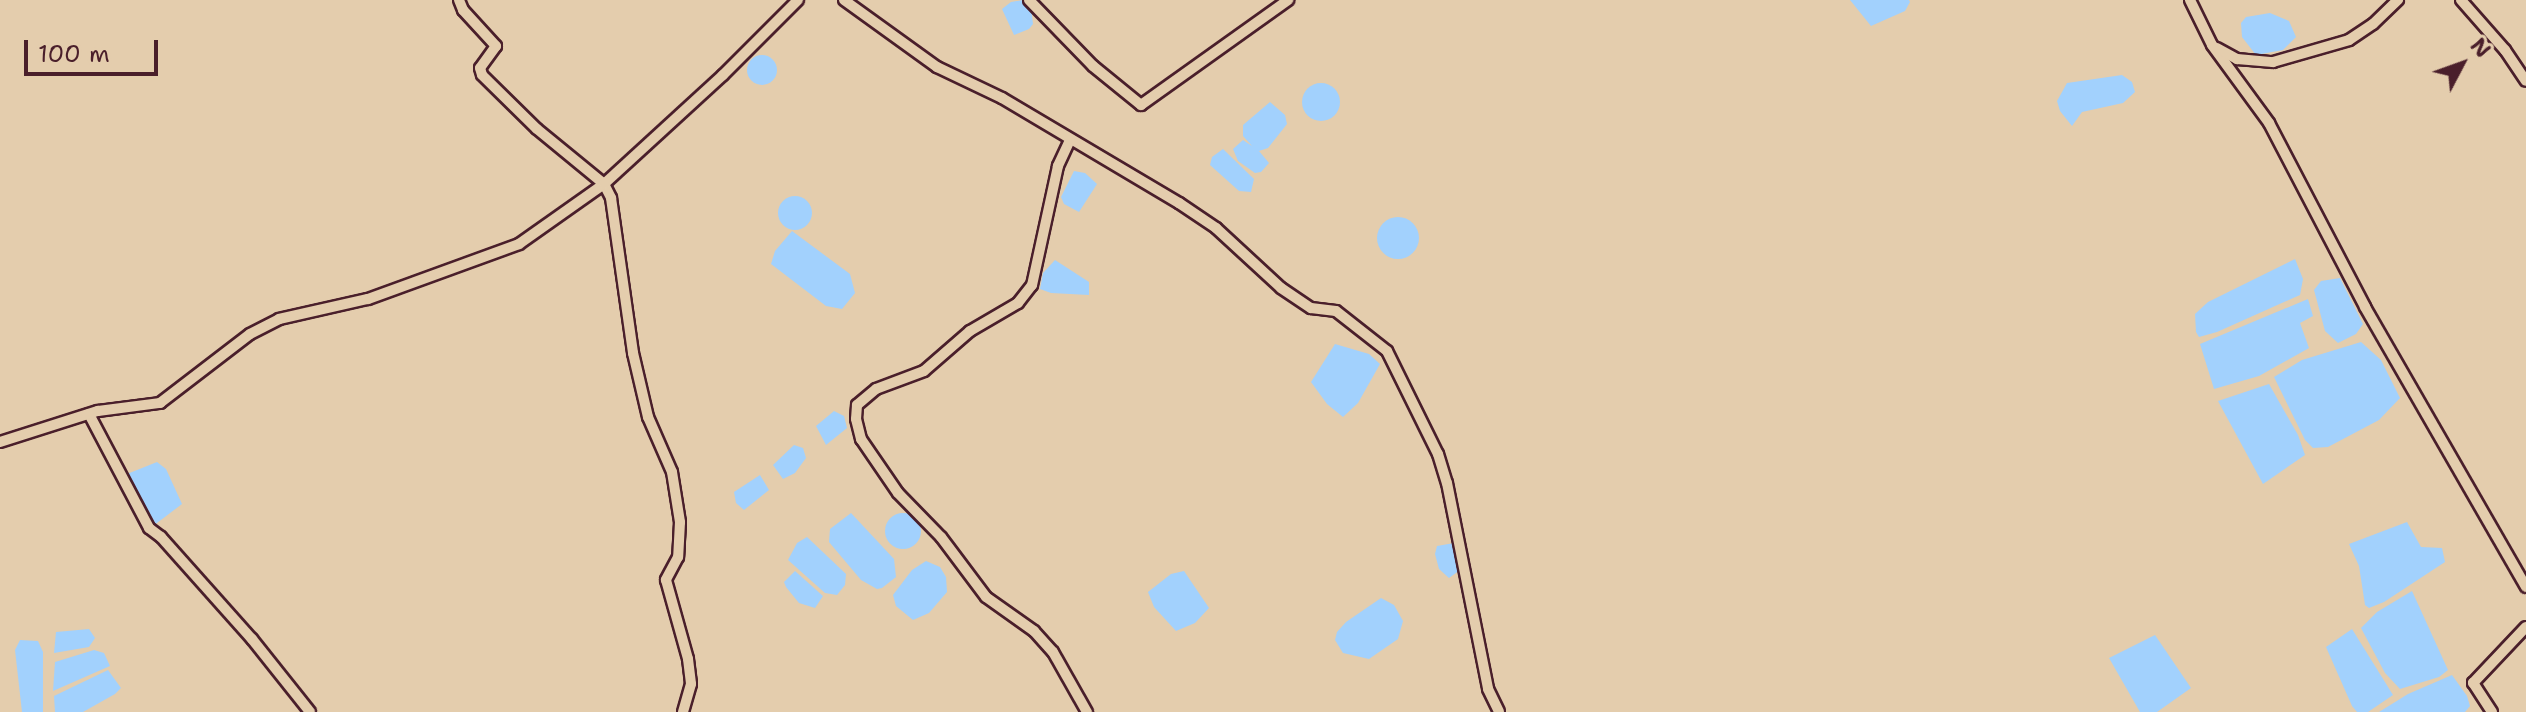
<!DOCTYPE html>
<style>
body{margin:0}
#map{position:relative;width:2526px;height:712px;overflow:hidden;background:#e4cdad;font-family:"Shantell Sans",sans-serif}
div>[style]{position:absolute}
.water>*{inset:0;background:#a2d1fd}
.round{border-radius:50%}
.roads{filter:drop-shadow(2px 0 #4a1f2b) drop-shadow(-2px 0 #4a1f2b) drop-shadow(0 2px #4a1f2b) drop-shadow(0 -2px #4a1f2b)}
.minor>*{height:10px;margin:-5px;padding:0 5px;transform-origin:5px;border-radius:5px;background:#e4cdad}
span{translate:-50% -50%;white-space:nowrap;text-align:center;line-height:1.15;-webkit-text-stroke:7px #e4cdad;paint-order:stroke}
.north{position:absolute;left:2422px;top:24px;width:80px;height:80px;-webkit-text-stroke:6px #e4cdad;paint-order:stroke;rotate:49deg;font-size:22px;font-weight:700;line-height:32px;text-align:center;color:#4a1f2b}
.north::after{content:'';display:block;margin:auto;width:28px;height:36px;background:#4a1f2b;clip-path:polygon(50% 0,100% 100%,50% 72%,0 100%)}
.scale{position:absolute;left:24px;top:40px;width:134px;height:36px;box-sizing:border-box;border:4px solid #4a1f2b;border-top:0;padding-left:10px;font-size:24px;line-height:28px;white-space:nowrap;color:#4a1f2b;-webkit-text-stroke:6px #e4cdad;paint-order:stroke}
</style>
<div id="map">
<div class="water">
<div style="clip-path:polygon(1023px 0,1031px 8px,1033px 24px,1029px 29px,1014px 35px,1002px 9px,1011px 2px)"></div>
<div style="clip-path:polygon(1850px 0,1909px 0,1910px 2px,1905px 11px,1871px 26px)"></div>
<div style="clip-path:polygon(2270px 13px,2289px 21px,2296px 37px,2283px 50px,2256px 55px,2242px 37px,2241px 23px,2246px 17px)"></div>
<div class="round" style="left:747px;top:55px;width:30px;height:30px"></div>
<div style="clip-path:polygon(2122px 75px,2132px 82px,2135px 92px,2123px 103px,2082px 112px,2072px 126px,2060px 111px,2057px 101px,2067px 83px)"></div>
<div class="round" style="left:1302px;top:83px;width:38px;height:38px"></div>
<div style="clip-path:polygon(1270px 102px,1285px 115px,1287px 124px,1268px 148px,1259px 151px,1269px 163px,1261px 172px,1255px 173px,1238px 161px,1233px 149px,1243px 140px,1252px 146px,1243px 136px,1243px 125px)"></div>
<div style="clip-path:polygon(1223px 149px,1254px 179px,1251px 192px,1239px 191px,1210px 165px,1212px 157px)"></div>
<div style="clip-path:polygon(1074px 171px,1085px 173px,1097px 184px,1079px 212px,1064px 204px,1061px 197px)"></div>
<div class="round" style="left:778px;top:196px;width:34px;height:34px"></div>
<div class="round" style="left:1377px;top:217px;width:42px;height:42px"></div>
<div style="clip-path:polygon(792px 231px,850px 274px,855px 293px,842px 309px,826px 306px,771px 264px,775px 251px)"></div>
<div style="clip-path:polygon(2295px 259px,2303px 279px,2300px 295px,2217px 332px,2199px 337px,2196px 332px,2195px 314px,2208px 302px)"></div>
<div style="clip-path:polygon(1055px 260px,1089px 282px,1089px 295px,1051px 293px,1040px 289px,1043px 273px)"></div>
<div style="clip-path:polygon(2340px 278px,2363px 324px,2356px 334px,2338px 343px,2325px 331px,2314px 290px,2321px 281px)"></div>
<div style="clip-path:polygon(2308px 299px,2313px 316px,2300px 323px,2309px 348px,2259px 376px,2214px 389px,2200px 344px)"></div>
<div style="clip-path:polygon(2361px 342px,2381px 360px,2400px 398px,2379px 420px,2328px 447px,2313px 448px,2305px 440px,2274px 377px,2302px 360px)"></div>
<div style="clip-path:polygon(1335px 344px,1369px 354px,1380px 364px,1358px 403px,1343px 417px,1327px 404px,1311px 382px)"></div>
<div style="clip-path:polygon(2269px 384px,2298px 435px,2305px 455px,2263px 484px,2218px 401px)"></div>
<div style="clip-path:polygon(834px 411px,844px 416px,847px 428px,826px 445px,816px 426px)"></div>
<div style="clip-path:polygon(794px 445px,803px 448px,806px 458px,795px 473px,783px 479px,773px 465px)"></div>
<div style="clip-path:polygon(157px 462px,166px 469px,182px 504px,153px 526px,127px 474px)"></div>
<div style="clip-path:polygon(760px 475px,769px 490px,744px 510px,736px 503px,734px 492px)"></div>
<div class="round" style="left:885px;top:513px;width:36px;height:36px"></div>
<div style="clip-path:polygon(851px 513px,894px 559px,896px 577px,882px 588px,877px 589px,861px 580px,829px 542px,830px 529px)"></div>
<div style="clip-path:polygon(2407px 522px,2421px 547px,2442px 548px,2445px 562px,2384px 602px,2369px 608px,2365px 605px,2359px 566px,2349px 544px)"></div>
<div style="clip-path:polygon(807px 537px,846px 574px,845px 585px,837px 595px,825px 593px,788px 560px,797px 543px)"></div>
<div style="clip-path:polygon(1454px 543px,1460px 570px,1449px 578px,1439px 569px,1435px 554px,1437px 546px)"></div>
<div style="clip-path:polygon(926px 561px,940px 567px,946px 577px,947px 592px,929px 613px,913px 620px,896px 606px,893px 595px,912px 570px)"></div>
<div style="clip-path:polygon(795px 571px,823px 596px,815px 608px,799px 603px,786px 587px,784px 582px)"></div>
<div style="clip-path:polygon(1184px 571px,1209px 608px,1195px 623px,1176px 631px,1154px 607px,1148px 592px,1171px 574px)"></div>
<div style="clip-path:polygon(2412px 591px,2448px 670px,2439px 677px,2400px 689px,2385px 673px,2361px 628px,2377px 612px)"></div>
<div style="clip-path:polygon(1381px 598px,1394px 605px,1403px 621px,1398px 639px,1369px 659px,1343px 653px,1335px 640px,1337px 632px,1346px 622px)"></div>
<div style="clip-path:polygon(89px 629px,95px 638px,89px 647px,54px 653px,56px 632px)"></div>
<div style="clip-path:polygon(2352px 629px,2393px 695px,2368px 712px,2357px 712px,2352px 706px,2326px 647px)"></div>
<div style="clip-path:polygon(2155px 635px,2191px 688px,2157px 712px,2140px 712px,2109px 658px)"></div>
<div style="clip-path:polygon(20px 640px,38px 641px,43px 652px,43px 712px,22px 712px,15px 650px)"></div>
<div style="clip-path:polygon(94px 650px,104px 653px,110px 666px,53px 691px,55px 662px)"></div>
<div style="clip-path:polygon(108px 670px,121px 688px,115px 694px,83px 712px,55px 712px,54px 696px)"></div>
<div style="clip-path:polygon(2452px 675px,2467px 696px,2470px 706px,2465px 712px,2379px 712px,2408px 694px)"></div>
</div>
<div class="roads">
<div class="minor">
<div style="left:459px;top:0;width:11px;rotate:68deg"></div>
<div style="left:463px;top:10px;width:49px;rotate:47.5deg"></div>
<div style="left:496px;top:46px;width:27px;rotate:126deg"></div>
<div style="left:480px;top:68px;width:7px;rotate:74deg"></div>
<div style="left:482px;top:75px;width:77px;rotate:44.5deg"></div>
<div style="left:537px;top:129px;width:87px;rotate:39.4deg"></div>
<div style="left:604px;top:184px;width:16px;rotate:63deg"></div>
<div style="left:611px;top:198px;width:157px;rotate:81.9deg"></div>
<div style="left:633px;top:353px;width:66px;rotate:76.8deg"></div>
<div style="left:648px;top:417px;width:60px;rotate:66.4deg"></div>
<div style="left:672px;top:472px;width:51px;rotate:80.9deg"></div>
<div style="left:680px;top:522px;width:35px;rotate:93deg"></div>
<div style="left:678px;top:557px;width:26px;rotate:118deg"></div>
<div style="left:666px;top:580px;width:82px;rotate:74.4deg"></div>
<div style="left:688px;top:659px;width:25px;rotate:83deg"></div>
<div style="left:691px;top:684px;width:29px;rotate:106deg"></div>
<div style="left:844px;top:0;width:115px;rotate:35.8deg"></div>
<div style="left:937px;top:67px;width:72px;rotate:25.5deg"></div>
<div style="left:1002px;top:98px;width:206px;rotate:30.7deg"></div>
<div style="left:1179px;top:203px;width:45px;rotate:34deg"></div>
<div style="left:1216px;top:228px;width:88px;rotate:42.7deg"></div>
<div style="left:1281px;top:288px;width:36px;rotate:34deg"></div>
<div style="left:1311px;top:308px;width:25px;rotate:7deg"></div>
<div style="left:1336px;top:311px;width:65px;rotate:38.1deg"></div>
<div style="left:1387px;top:351px;width:115px;rotate:63.7deg"></div>
<div style="left:1438px;top:454px;width:30px;rotate:73deg"></div>
<div style="left:1447px;top:483px;width:210px;rotate:78.7deg"></div>
<div style="left:1488px;top:689px;width:25px;rotate:64deg"></div>
<div style="left:1029px;top:0;width:92px;rotate:45.9deg"></div>
<div style="left:1093px;top:66px;width:62px;rotate:39.1deg"></div>
<div style="left:1141px;top:105px;width:181px;rotate:-35.5deg"></div>
<div style="left:2190px;top:0;width:50px;rotate:63.9deg"></div>
<div style="left:2212px;top:45px;width:97px;rotate:53.8deg"></div>
<div style="left:2269px;top:123px;width:208px;rotate:62.4deg"></div>
<div style="left:2365px;top:307px;width:323px;rotate:60.1deg"></div>
<div style="left:2461px;top:0;width:67px;rotate:48.7deg"></div>
<div style="left:2505px;top:50px;width:37px;rotate:56deg"></div>
<div style="left:2217px;top:48px;width:23px;rotate:29deg"></div>
<div style="left:2237px;top:59px;width:36px;rotate:5deg"></div>
<div style="left:2273px;top:62px;width:79px;rotate:-16.1deg"></div>
<div style="left:2349px;top:40px;width:29px;rotate:-34deg"></div>
<div style="left:2373px;top:24px;width:35px;rotate:-44deg"></div>
<div style="left:1070px;top:140px;width:29px;rotate:115deg"></div>
<div style="left:1058px;top:166px;width:122px;rotate:102.3deg"></div>
<div style="left:1032px;top:285px;width:23px;rotate:128deg"></div>
<div style="left:1018px;top:303px;width:56px;rotate:149.7deg"></div>
<div style="left:970px;top:331px;width:61px;rotate:139deg"></div>
<div style="left:924px;top:371px;width:51px;rotate:159.4deg"></div>
<div style="left:876px;top:389px;width:25px;rotate:140deg"></div>
<div style="left:857px;top:405px;width:14px;rotate:94deg"></div>
<div style="left:856px;top:419px;width:21px;rotate:76deg"></div>
<div style="left:861px;top:439px;width:65px;rotate:55.6deg"></div>
<div style="left:898px;top:493px;width:62px;rotate:45.7deg"></div>
<div style="left:941px;top:537px;width:75px;rotate:53.1deg"></div>
<div style="left:986px;top:597px;width:59px;rotate:35.3deg"></div>
<div style="left:1034px;top:631px;width:28px;rotate:48deg"></div>
<div style="left:1053px;top:652px;width:69px;rotate:60.5deg"></div>
<div style="left:89px;top:414px;width:129px;rotate:62.2deg"></div>
<div style="left:149px;top:528px;width:15px;rotate:37deg"></div>
<div style="left:161px;top:537px;width:137px;rotate:48.3deg"></div>
<div style="left:252px;top:639px;width:93px;rotate:51.5deg"></div>
<div style="left:0;top:442px;width:103px;rotate:-17.6deg"></div>
<div style="left:98px;top:411px;width:63px;rotate:-7.4deg"></div>
<div style="left:160px;top:403px;width:113px;rotate:-37.5deg"></div>
<div style="left:250px;top:334px;width:33px;rotate:-27deg"></div>
<div style="left:279px;top:319px;width:91px;rotate:-12.7deg"></div>
<div style="left:368px;top:299px;width:161px;rotate:-20deg"></div>
<div style="left:519px;top:244px;width:104px;rotate:-35.2deg"></div>
<div style="left:604px;top:184px;width:161px;rotate:-42.5deg"></div>
<div style="left:723px;top:75px;width:106px;rotate:-45deg"></div>
<div style="left:2492px;top:712px;width:35px;rotate:-123deg"></div>
<div style="left:2473px;top:683px;width:77px;rotate:-46.6deg"></div>
</div>
</div>
<div class="north">N</div>
<div class="scale">100 m</div>
</div>
